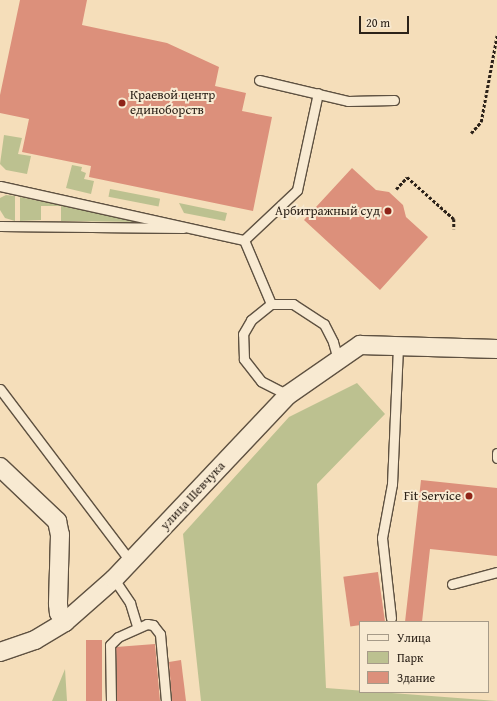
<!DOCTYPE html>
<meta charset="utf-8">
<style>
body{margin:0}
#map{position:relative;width:497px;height:701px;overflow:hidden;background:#f5deba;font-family:"Gentium Book Plus",serif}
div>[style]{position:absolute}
.green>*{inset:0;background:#bcc190;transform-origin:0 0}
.building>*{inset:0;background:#dc907b;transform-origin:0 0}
.path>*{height:2.5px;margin-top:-1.25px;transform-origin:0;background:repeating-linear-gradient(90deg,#2c2219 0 3px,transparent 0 5px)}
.roads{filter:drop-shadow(1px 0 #5e5141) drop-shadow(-1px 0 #5e5141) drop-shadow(0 1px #5e5141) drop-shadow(0 -1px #5e5141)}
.lane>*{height:9px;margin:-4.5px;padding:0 4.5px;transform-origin:4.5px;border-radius:4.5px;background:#f8ead2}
.street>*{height:18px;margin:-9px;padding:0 9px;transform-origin:9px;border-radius:9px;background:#f8ead2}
.dots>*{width:11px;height:11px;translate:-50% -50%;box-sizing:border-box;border:2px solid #f8ead2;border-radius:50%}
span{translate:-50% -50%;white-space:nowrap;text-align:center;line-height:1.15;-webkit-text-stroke:4px #f8ead2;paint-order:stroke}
.poi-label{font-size:13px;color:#2c2219}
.left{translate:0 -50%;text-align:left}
.right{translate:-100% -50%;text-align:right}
.street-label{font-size:13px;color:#2c2219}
.legend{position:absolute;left:359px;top:621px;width:130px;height:72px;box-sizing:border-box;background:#f8ead2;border:1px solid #a69a88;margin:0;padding:5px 7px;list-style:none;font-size:12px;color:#2c2219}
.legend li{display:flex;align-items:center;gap:8px;height:20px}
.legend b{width:20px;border:1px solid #a69a88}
.scale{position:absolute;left:359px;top:16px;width:50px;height:18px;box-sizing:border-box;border:2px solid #2c2219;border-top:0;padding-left:5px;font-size:12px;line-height:14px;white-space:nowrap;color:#2c2219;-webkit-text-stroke:3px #f8ead2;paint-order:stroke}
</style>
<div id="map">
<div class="green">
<div style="clip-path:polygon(4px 135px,22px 138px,18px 154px,31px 156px,27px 174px,6px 170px,0 164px)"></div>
<div style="clip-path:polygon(72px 165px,82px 167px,81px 171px,86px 173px,84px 179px,94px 181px,91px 194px,66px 188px)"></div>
<div style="left:110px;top:189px;width:51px;height:8px;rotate:11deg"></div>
<div style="clip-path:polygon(6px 195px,15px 196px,15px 221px,5px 218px,0 210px,0 198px)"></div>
<div style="clip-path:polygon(20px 197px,139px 222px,61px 221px,61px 206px,41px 206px,41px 220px,20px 221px)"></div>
<div style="clip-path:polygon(179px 203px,227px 213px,225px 221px,184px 213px)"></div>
<div style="clip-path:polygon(357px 383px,385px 414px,317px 484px,326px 688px,497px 701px,201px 701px,183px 534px,289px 417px)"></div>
<div style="clip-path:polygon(65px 669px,67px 701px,52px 701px)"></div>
</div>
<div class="building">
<div style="clip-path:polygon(20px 0,87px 0,82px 25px,167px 43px,219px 67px,215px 86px,246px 93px,242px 111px,272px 117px,253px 211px,89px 177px,91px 166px,22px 152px,29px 119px,0 113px,0 95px)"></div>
<div style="clip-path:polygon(352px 168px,376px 190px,389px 192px,403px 205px,406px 217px,428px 237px,380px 290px,304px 220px)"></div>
<div style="clip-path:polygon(421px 480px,497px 488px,497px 556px,430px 549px,422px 622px,405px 622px)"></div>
<div style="left:378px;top:572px;width:50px;height:35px;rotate:82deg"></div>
<div style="left:86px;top:640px;width:16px;height:61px"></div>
<div style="clip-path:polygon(155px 644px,160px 701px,117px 701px,116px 647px)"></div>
<div style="clip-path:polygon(181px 660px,186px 701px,172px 701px,169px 662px)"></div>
</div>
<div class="path">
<div style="left:471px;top:133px;width:15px;rotate:-48deg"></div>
<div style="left:481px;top:122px;width:88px;rotate:-79.6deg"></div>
<div style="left:396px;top:189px;width:16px;rotate:-47deg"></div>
<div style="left:407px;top:177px;width:63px;rotate:41.8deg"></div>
<div style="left:454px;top:219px;width:10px;rotate:90deg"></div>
</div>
<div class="roads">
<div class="lane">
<div style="left:259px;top:80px;width:91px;rotate:13.3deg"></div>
<div style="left:348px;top:101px;width:46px;rotate:-1.2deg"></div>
<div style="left:0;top:186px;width:250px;rotate:12.5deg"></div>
<div style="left:244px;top:240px;width:69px;rotate:67.1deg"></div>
<div style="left:0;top:226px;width:183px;rotate:0.6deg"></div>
<div style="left:244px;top:240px;width:73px;rotate:-43.3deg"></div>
<div style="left:297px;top:190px;width:99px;rotate:-77.8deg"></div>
<div style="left:0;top:389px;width:217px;rotate:52.9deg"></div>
<div style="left:288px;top:395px;width:30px;rotate:-153deg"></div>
<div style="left:261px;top:381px;width:28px;rotate:-128deg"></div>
<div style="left:244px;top:359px;width:25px;rotate:-92deg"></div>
<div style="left:243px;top:334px;width:16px;rotate:-60deg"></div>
<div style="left:251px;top:320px;width:26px;rotate:-39deg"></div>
<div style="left:271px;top:304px;width:22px"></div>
<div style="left:293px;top:304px;width:37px;rotate:33deg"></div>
<div style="left:324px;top:324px;width:20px;rotate:63deg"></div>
<div style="left:333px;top:342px;width:19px;rotate:74deg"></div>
<div style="left:497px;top:453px;width:5px;rotate:90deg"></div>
<div style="left:114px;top:579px;width:29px;rotate:56deg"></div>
<div style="left:130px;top:603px;width:24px;rotate:73deg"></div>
<div style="left:452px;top:584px;width:47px;rotate:-14.9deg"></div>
<div style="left:391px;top:618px;width:81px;rotate:-96.4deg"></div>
<div style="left:382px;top:538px;width:55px;rotate:-79.5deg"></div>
<div style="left:392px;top:484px;width:137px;rotate:-87.5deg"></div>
<div style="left:111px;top:701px;width:56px;rotate:-91deg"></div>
<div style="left:110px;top:645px;width:11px;rotate:-45deg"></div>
<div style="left:118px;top:637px;width:32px;rotate:-24deg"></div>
<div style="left:147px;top:624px;width:6px;rotate:9deg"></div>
<div style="left:153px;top:625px;width:11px;rotate:52deg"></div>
<div style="left:160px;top:634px;width:67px;rotate:84.9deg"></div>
</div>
<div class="street">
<div style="left:0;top:467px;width:79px;rotate:43.5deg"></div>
<div style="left:57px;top:521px;width:14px;rotate:78deg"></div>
<div style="left:60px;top:535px;width:69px;rotate:91.7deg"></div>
<div style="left:58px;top:604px;width:9px;rotate:84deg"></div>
<div style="left:59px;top:613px;width:11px;rotate:56deg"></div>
<div style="left:65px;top:622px;width:65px;rotate:-41.3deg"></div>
<div style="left:114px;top:579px;width:253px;rotate:-46.6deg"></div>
<div style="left:288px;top:395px;width:88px;rotate:-34.8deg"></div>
<div style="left:360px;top:345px;width:137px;rotate:1.7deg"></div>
<div style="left:0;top:652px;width:37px;rotate:-19deg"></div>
<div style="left:35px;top:640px;width:35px;rotate:-31deg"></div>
</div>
</div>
<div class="dots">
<div style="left:122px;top:103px;background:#8f2418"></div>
<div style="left:388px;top:211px;background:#8f2418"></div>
<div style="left:469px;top:496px;background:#8f2418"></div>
</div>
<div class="poi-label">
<span class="left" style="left:130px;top:103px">Краевой центр<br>единоборств</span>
<span class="right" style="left:380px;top:211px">Арбитражный суд</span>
<span class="right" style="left:461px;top:496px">Fit Service</span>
</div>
<div class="street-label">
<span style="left:193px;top:496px;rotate:-47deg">улица Шевчука</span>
</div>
<ul class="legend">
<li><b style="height:5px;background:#f8ead2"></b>Улица</li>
<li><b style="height:11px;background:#bcc190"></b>Парк</li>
<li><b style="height:11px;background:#dc907b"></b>Здание</li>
</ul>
<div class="scale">20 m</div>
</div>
